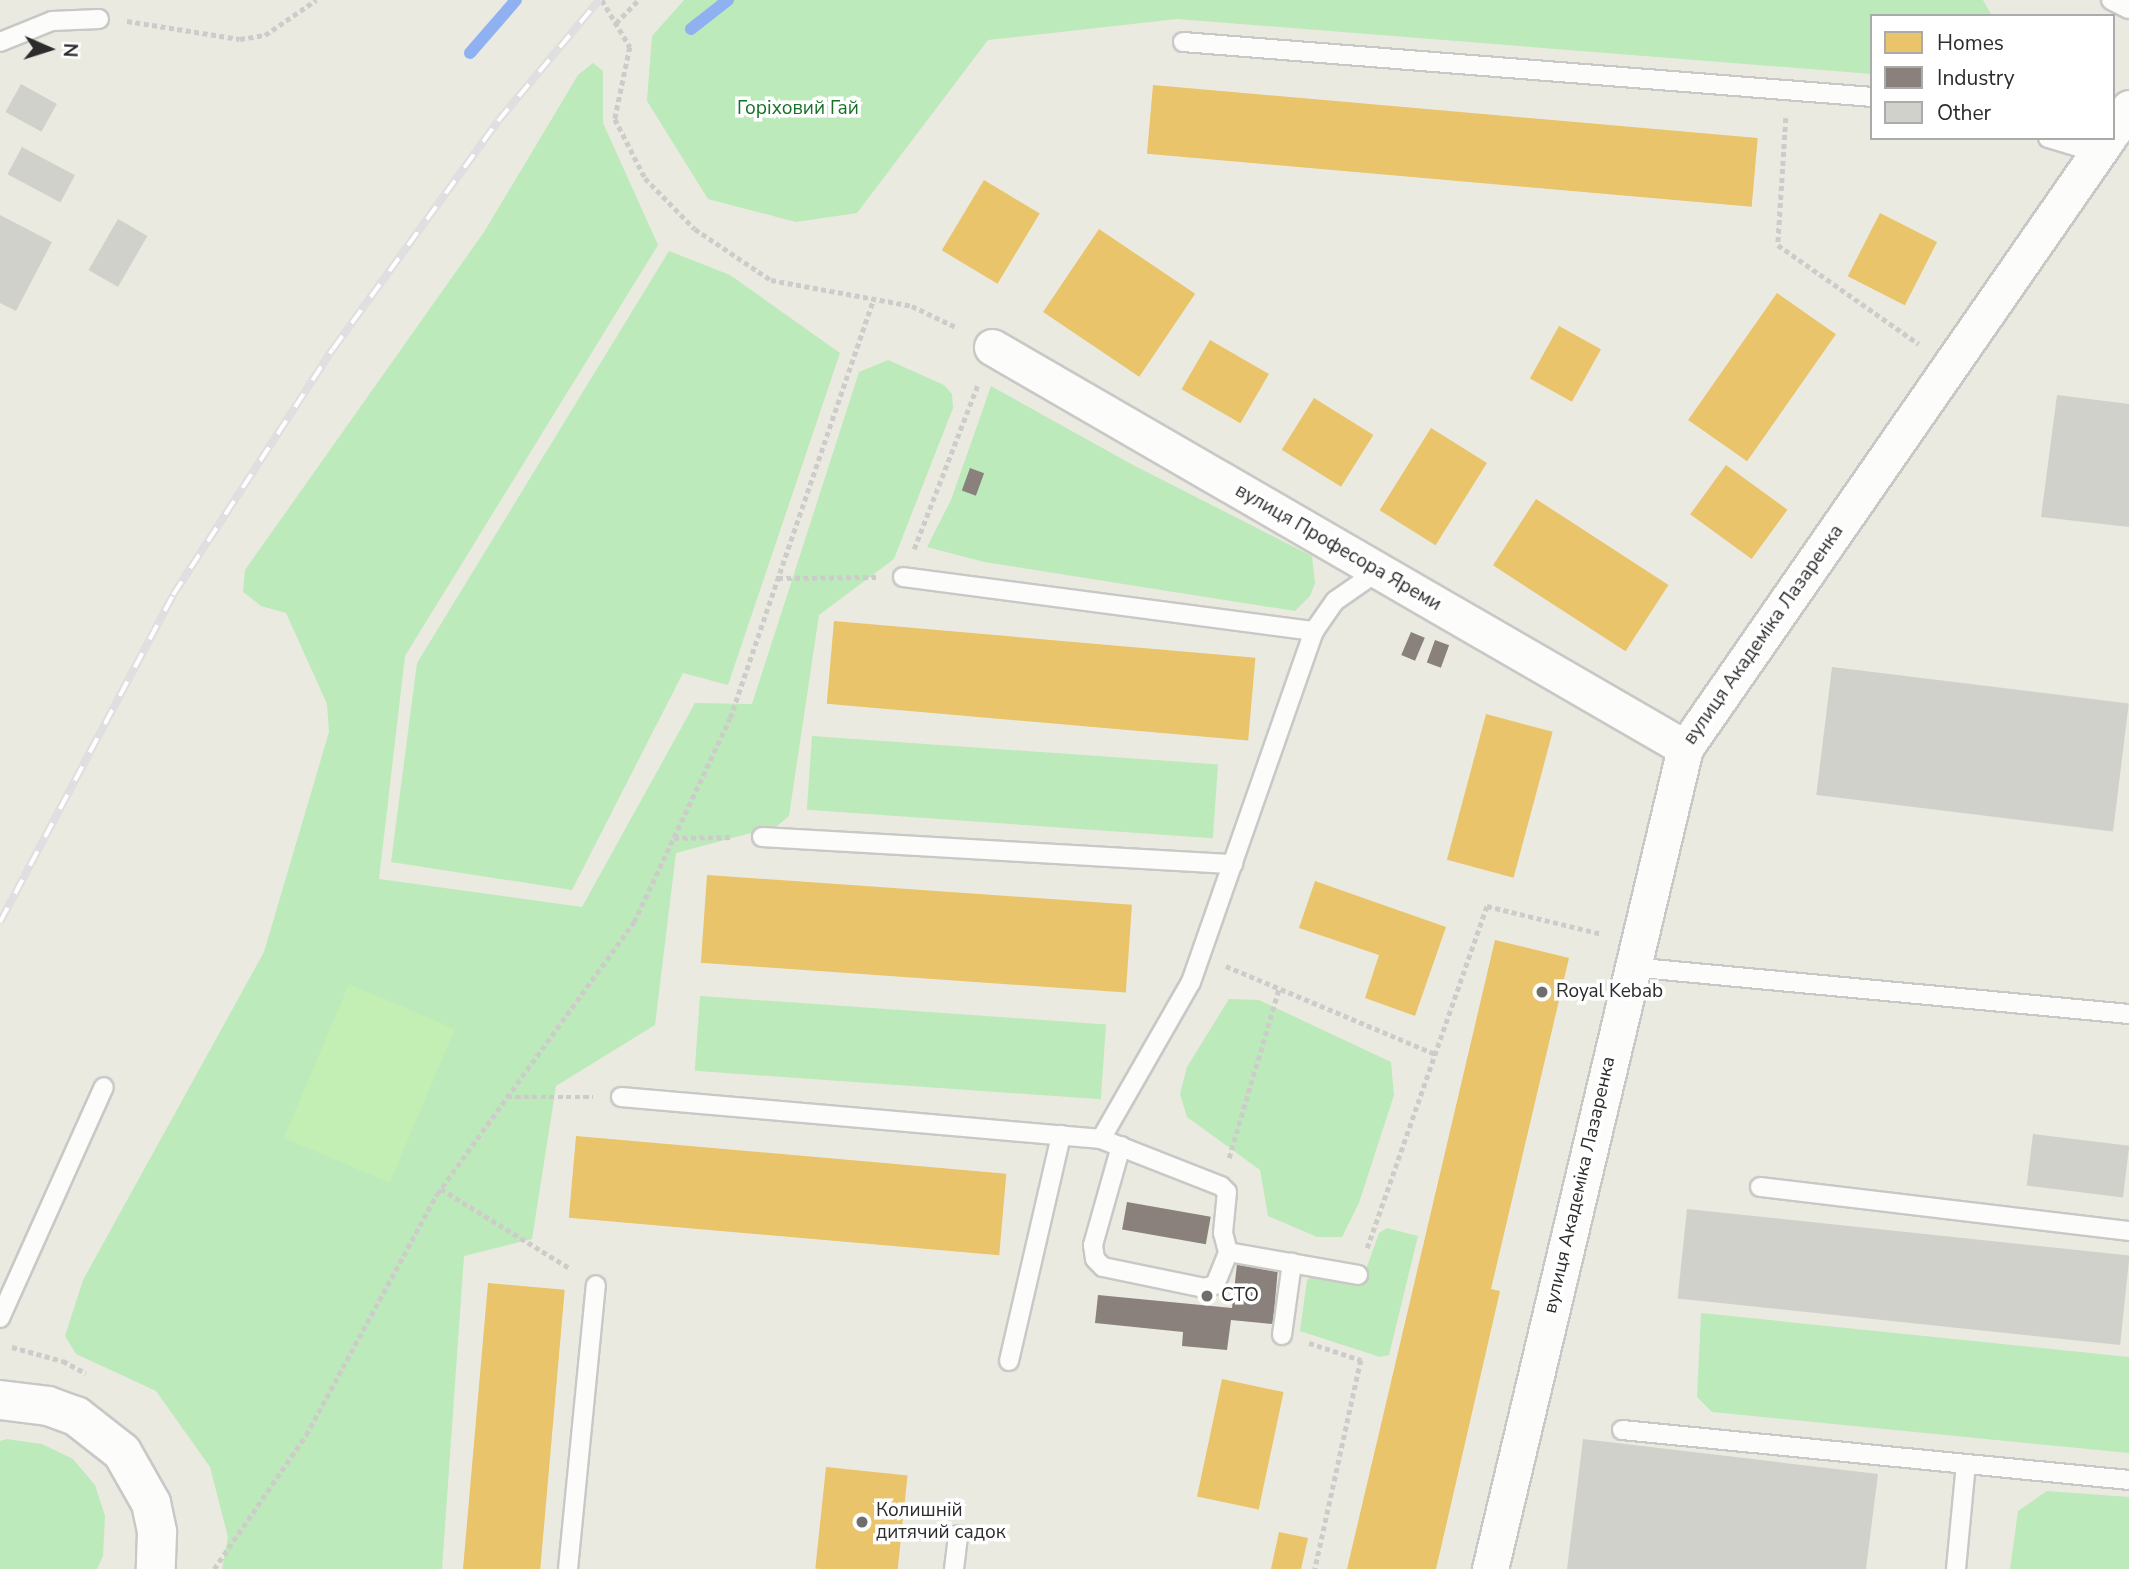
<!DOCTYPE html>
<meta charset="utf-8">
<style>
body{margin:0}
#map{position:relative;width:2129px;height:1569px;overflow:hidden;background:#ebeae1;font-family:"Nunito Sans",sans-serif}
div>[style]{position:absolute}
.green>*{inset:0;background:#bceaba;transform-origin:0 0}
.pitch>*{inset:0;background:#c3eeb4;transform-origin:0 0}
.homes>*{inset:0;background:#e9c46a;transform-origin:0 0}
.industry>*{inset:0;background:#8a817c;transform-origin:0 0}
.stream>*{height:12px;margin:-6px;padding:0 6px;transform-origin:6px;border-radius:6px;background:#8fb1f2}
.building>*{inset:0;background:#d1d1cb;transform-origin:0 0}
.path>*{height:4.5px;margin-top:-2.25px;transform-origin:0;background:repeating-linear-gradient(90deg,#cdcccb 0 5px,transparent 0 8.5px)}
.roads{filter:drop-shadow(2px 0 #c9c8c7) drop-shadow(-2px 0 #c9c8c7) drop-shadow(0 2px #c9c8c7) drop-shadow(0 -2px #c9c8c7)}
.lane>*{height:18px;margin:-9px;padding:0 9px;transform-origin:9px;border-radius:9px;background:#fcfcfa}
.street>*{height:35px;margin:-17.5px;padding:0 17.5px;transform-origin:17.5px;border-radius:17.5px;background:#fcfcfa}
.secondary>*{height:38px;margin:-19px;padding:0 19px;transform-origin:19px;border-radius:19px;background:#fcfcfa}
.rail>*{height:8px;margin-top:-4px;transform-origin:0;background:repeating-linear-gradient(90deg,#fff 0 16px,#dfdee0 0 32px);box-sizing:border-box;border-block:2px solid #dfdee0}
.dots>*{width:19px;height:19px;translate:-50% -50%;box-sizing:border-box;border:4px solid #fff;border-radius:50%}
span{translate:-50% -50%;white-space:nowrap;text-align:center;line-height:1.15;-webkit-text-stroke:7px #fff;paint-order:stroke}
.park-label{font-size:19px;color:#147225}
.street-label{font-size:19px;color:#2c2c2c}
.poi-label{font-size:19px;color:#2c2c2c}
.left{translate:0 -50%;text-align:left}
.legend{position:absolute;left:1870px;top:14px;width:245px;height:126px;box-sizing:border-box;background:#fff;border:2px solid #ababab;margin:0;padding:9px 12px;list-style:none;font-size:21px;color:#2c2c2c}
.legend li{display:flex;align-items:center;gap:14px;height:35px}
.legend b{width:35px;border:2px solid #ababab}
.north{position:absolute;left:14px;top:14px;width:70px;height:70px;-webkit-text-stroke:5px #fff;paint-order:stroke;rotate:93deg;font-size:19px;font-weight:700;line-height:28px;text-align:center;color:#2c2c2c}
.north::after{content:'';display:block;margin:auto;width:24px;height:32px;background:#2c2c2c;clip-path:polygon(50% 0,100% 100%,50% 72%,0 100%)}
</style>
<div id="map">
<div class="green">
<div style="clip-path:polygon(684px 0,1983px 0,1992px 16px,1872px 16px,1872px 74px,1177px 19px,988px 40px,857px 213px,796px 222px,708px 199px,647px 101px,652px 36px)"></div>
<div style="clip-path:polygon(593px 63px,603px 71px,603px 123px,658px 245px,405px 656px,379px 879px,582px 907px,695px 703px,752px 704px,859px 372px,888px 360px,944px 385px,952px 394px,953px 408px,894px 559px,819px 615px,789px 816px,777px 826px,676px 853px,655px 1025px,556px 1086px,532px 1239px,464px 1256px,442px 1569px,222px 1569px,228px 1537px,210px 1467px,156px 1391px,76px 1354px,65px 1336px,83px 1280px,264px 952px,329px 732px,327px 704px,286px 613px,261px 606px,243px 592px,245px 570px,484px 232px,578px 75px)"></div>
<div style="clip-path:polygon(669px 251px,730px 275px,840px 353px,728px 685px,683px 673px,572px 890px,391px 862px,417px 663px)"></div>
<div style="clip-path:polygon(991px 386px,1133px 465px,1312px 556px,1315px 583px,1310px 596px,1295px 611px,984px 562px,927px 547px,951px 500px)"></div>
<div style="left:812px;top:736px;width:407px;height:74px;rotate:4deg"></div>
<div style="left:700px;top:996px;width:407px;height:75px;rotate:4deg"></div>
<div style="clip-path:polygon(1229px 999px,1259px 1000px,1391px 1062px,1394px 1095px,1359px 1203px,1342px 1237px,1317px 1237px,1268px 1216px,1260px 1170px,1187px 1117px,1180px 1094px,1187px 1067px)"></div>
<div style="clip-path:polygon(1387px 1228px,1418px 1236px,1389px 1355px,1380px 1357px,1300px 1331px,1307px 1280px,1316px 1274px,1363px 1278px,1379px 1233px)"></div>
<div style="clip-path:polygon(1701px 1313px,2129px 1357px,2129px 1453px,1712px 1412px,1697px 1397px)"></div>
<div style="clip-path:polygon(7px 1439px,42px 1444px,73px 1459px,95px 1485px,105px 1516px,103px 1556px,97px 1569px,0 1569px,0 1441px)"></div>
<div style="clip-path:polygon(2047px 1491px,2129px 1497px,2129px 1569px,2010px 1569px,2018px 1511px)"></div>
</div>
<div class="pitch">
<div style="left:349px;top:984px;width:115px;height:167px;rotate:23deg"></div>
</div>
<div class="homes">
<div style="left:1153px;top:85px;width:607px;height:69px;rotate:5deg"></div>
<div style="left:984px;top:180px;width:65px;height:82px;rotate:31deg"></div>
<div style="left:1880px;top:213px;width:64px;height:71px;rotate:27deg"></div>
<div style="left:1099px;top:229px;width:116px;height:100px;rotate:34deg"></div>
<div style="left:1777px;top:293px;width:72px;height:155px;rotate:35deg"></div>
<div style="left:1559px;top:326px;width:48px;height:60px;rotate:29deg"></div>
<div style="left:1210px;top:340px;width:68px;height:57px;rotate:30deg"></div>
<div style="left:1314px;top:398px;width:70px;height:61px;rotate:32deg"></div>
<div style="left:1431px;top:428px;width:66px;height:97px;rotate:32deg"></div>
<div style="left:1726px;top:465px;width:76px;height:61px;rotate:36deg"></div>
<div style="left:1536px;top:499px;width:158px;height:79px;rotate:33deg"></div>
<div style="left:834px;top:621px;width:423px;height:83px;rotate:5deg"></div>
<div style="left:1486px;top:714px;width:69px;height:151px;rotate:15deg"></div>
<div style="left:707px;top:875px;width:426px;height:88px;rotate:4deg"></div>
<div style="clip-path:polygon(1315px 881px,1446px 927px,1415px 1016px,1365px 998px,1379px 955px,1299px 928px)"></div>
<div style="clip-path:polygon(1495px 940px,1569px 958px,1491px 1289px,1500px 1291px,1443px 1539px,1436px 1569px,1347px 1569px)"></div>
<div style="left:576px;top:1136px;width:432px;height:82px;rotate:5deg"></div>
<div style="left:488px;top:1283px;width:77px;height:287px;rotate:5deg"></div>
<div style="left:1222px;top:1379px;width:63px;height:120px;rotate:12deg"></div>
<div style="left:826px;top:1467px;width:82px;height:102px;rotate:6deg"></div>
<div style="clip-path:polygon(1279px 1532px,1308px 1538px,1301px 1569px,1271px 1569px)"></div>
</div>
<div class="industry">
<div style="left:970px;top:468px;width:15px;height:24px;rotate:20deg"></div>
<div style="left:1411px;top:632px;width:15px;height:25px;rotate:23deg"></div>
<div style="left:1435px;top:640px;width:15px;height:24px;rotate:20deg"></div>
<div style="left:1127px;top:1202px;width:85px;height:28px;rotate:10deg"></div>
<div style="clip-path:polygon(1237px 1264px,1278px 1268px,1273px 1324px,1231px 1320px,1227px 1350px,1182px 1346px,1183px 1332px,1095px 1323px,1098px 1295px,1232px 1308px)"></div>
</div>
<div class="stream">
<div style="left:691px;top:29px;width:47px;rotate:-38.1deg"></div>
<div style="left:470px;top:53px;width:70px;rotate:-49deg"></div>
</div>
<div class="building">
<div style="left:21px;top:84px;width:41px;height:32px;rotate:29deg"></div>
<div style="left:22px;top:147px;width:60px;height:31px;rotate:28deg"></div>
<div style="clip-path:polygon(0 215px,52px 242px,16px 311px,0 303px)"></div>
<div style="left:118px;top:219px;width:34px;height:59px;rotate:30deg"></div>
<div style="clip-path:polygon(2057px 395px,2129px 404px,2129px 527px,2041px 517px)"></div>
<div style="left:1832px;top:667px;width:299px;height:129px;rotate:7deg"></div>
<div style="left:2033px;top:1134px;width:97px;height:52px;rotate:7deg"></div>
<div style="left:1687px;top:1209px;width:445px;height:90px;rotate:6deg"></div>
<div style="clip-path:polygon(1583px 1439px,1878px 1474px,1866px 1569px,1567px 1569px)"></div>
</div>
<div class="path">
<div style="left:602px;top:0;width:55px;rotate:59.2deg"></div>
<div style="left:630px;top:47px;width:74px;rotate:101.8deg"></div>
<div style="left:615px;top:119px;width:66px;rotate:63deg"></div>
<div style="left:645px;top:178px;width:71px;rotate:45.6deg"></div>
<div style="left:695px;top:229px;width:92px;rotate:33.9deg"></div>
<div style="left:771px;top:280px;width:143px;rotate:10.4deg"></div>
<div style="left:912px;top:306px;width:51px;rotate:25.6deg"></div>
<div style="left:127px;top:21px;width:114px;rotate:9.1deg"></div>
<div style="left:240px;top:39px;width:25px;rotate:-9deg"></div>
<div style="left:265px;top:35px;width:62px;rotate:-34.5deg"></div>
<div style="left:616px;top:23px;width:32px;rotate:-46deg"></div>
<div style="left:1786px;top:118px;width:127px;rotate:93.6deg"></div>
<div style="left:1778px;top:245px;width:172px;rotate:35.1deg"></div>
<div style="left:914px;top:549px;width:177px;rotate:-68.8deg"></div>
<div style="left:778px;top:578px;width:98px;rotate:-0.6deg"></div>
<div style="left:674px;top:838px;width:59px;rotate:-1deg"></div>
<div style="left:1226px;top:966px;width:227px;rotate:22.8deg"></div>
<div style="left:507px;top:1097px;width:86px"></div>
<div style="left:1229px;top:1158px;width:177px;rotate:-73.6deg"></div>
<div style="left:441px;top:1189px;width:153px;rotate:31.6deg"></div>
<div style="left:1367px;top:1248px;width:362px;rotate:-70.7deg"></div>
<div style="left:1487px;top:906px;width:118px;rotate:13.7deg"></div>
<div style="left:1309px;top:1343px;width:55px;rotate:18.1deg"></div>
<div style="left:1361px;top:1360px;width:214px;rotate:102.4deg"></div>
<div style="left:12px;top:1347px;width:53px;rotate:15.4deg"></div>
<div style="left:63px;top:1361px;width:26px;rotate:28deg"></div>
<div style="left:214px;top:1569px;width:163px;rotate:-55.5deg"></div>
<div style="left:306px;top:1435px;width:274px;rotate:-61.5deg"></div>
<div style="left:437px;top:1194px;width:336px;rotate:-54.1deg"></div>
<div style="left:634px;top:922px;width:225px;rotate:-64.8deg"></div>
<div style="left:730px;top:718px;width:441px;rotate:-71.1deg"></div>
</div>
<div class="roads">
<div class="lane">
<div style="left:2111px;top:0;width:20px;rotate:27deg"></div>
<div style="left:0;top:42px;width:56px;rotate:-22deg"></div>
<div style="left:52px;top:21px;width:47px;rotate:-2.4deg"></div>
<div style="left:1183px;top:42px;width:691px;rotate:4.56deg"></div>
<div style="left:2048px;top:138px;width:52px;rotate:16.7deg"></div>
<div style="left:903px;top:577px;width:415px;rotate:7.5deg"></div>
<div style="left:762px;top:837px;width:472px;rotate:3.3deg"></div>
<div style="left:1631px;top:967px;width:500px;rotate:5.39deg"></div>
<div style="left:621px;top:1097px;width:482px;rotate:5deg"></div>
<div style="left:1101px;top:1139px;width:129px;rotate:21.4deg"></div>
<div style="left:1221px;top:1186px;width:8px;rotate:45deg"></div>
<div style="left:1227px;top:1192px;width:41px;rotate:95.6deg"></div>
<div style="left:1223px;top:1233px;width:20px;rotate:75deg"></div>
<div style="left:1228px;top:1252px;width:132px;rotate:10deg"></div>
<div style="left:1101px;top:1139px;width:181px;rotate:-60.2deg"></div>
<div style="left:1191px;top:982px;width:372px;rotate:-70.7deg"></div>
<div style="left:1314px;top:631px;width:37px;rotate:-55deg"></div>
<div style="left:1335px;top:601px;width:52px;rotate:-34.9deg"></div>
<div style="left:1121px;top:1146px;width:103px;rotate:105.8deg"></div>
<div style="left:1093px;top:1245px;width:14px;rotate:82deg"></div>
<div style="left:1095px;top:1259px;width:11px;rotate:45deg"></div>
<div style="left:1103px;top:1267px;width:103px;rotate:11.7deg"></div>
<div style="left:1204px;top:1288px;width:11px;rotate:-15deg"></div>
<div style="left:1215px;top:1285px;width:35px;rotate:-68deg"></div>
<div style="left:1760px;top:1187px;width:372px;rotate:6.8deg"></div>
<div style="left:0;top:1318px;width:253px;rotate:-65.8deg"></div>
<div style="left:1282px;top:1335px;width:73px;rotate:-82.1deg"></div>
<div style="left:1009px;top:1361px;width:232px;rotate:-77deg"></div>
<div style="left:1622px;top:1430px;width:509px;rotate:5.63deg"></div>
<div style="left:568px;top:1569px;width:285px;rotate:-84.4deg"></div>
<div style="left:954px;top:1569px;width:34px;rotate:-83deg"></div>
<div style="left:1956px;top:1569px;width:105px;rotate:-84.6deg"></div>
</div>
<div class="street">
<div style="left:2113px;top:131px;width:28px;rotate:-55deg"></div>
<div style="left:992px;top:347px;width:801px;rotate:30.06deg"></div>
<div style="left:1490px;top:1569px;width:844px;rotate:-76.64deg"></div>
<div style="left:1685px;top:748px;width:742px;rotate:-55.26deg"></div>
</div>
<div class="secondary">
<div style="left:0;top:1400px;width:48px;rotate:7.1deg"></div>
<div style="left:48px;top:1406px;width:30px;rotate:20deg"></div>
<div style="left:76px;top:1416px;width:58px;rotate:38deg"></div>
<div style="left:122px;top:1452px;width:59px;rotate:60.4deg"></div>
<div style="left:151px;top:1503px;width:30px;rotate:78deg"></div>
<div style="left:157px;top:1532px;width:37px;rotate:92deg"></div>
</div>
</div>
<div class="rail">
<div style="left:0;top:922px;width:370px;rotate:-62.1deg"></div>
<div style="left:173px;top:595px;width:293px;rotate:-57deg"></div>
<div style="left:333px;top:349px;width:281px;rotate:-54.1deg"></div>
<div style="left:498px;top:121px;width:158px;rotate:-50.1deg"></div>
</div>
<div class="dots">
<div style="left:1542px;top:992px;background:#6f6e6b"></div>
<div style="left:1207px;top:1296px;background:#6f6e6b"></div>
<div style="left:862px;top:1522px;background:#6f6e6b"></div>
</div>
<div class="park-label">
<span style="left:798px;top:109px">Горіховий Гай</span>
</div>
<div class="street-label">
<span style="left:1338px;top:548px;rotate:30deg">вулиця Професора Яреми</span>
<span style="left:1764px;top:635px;rotate:-55deg">вулиця Академіка Лазаренка</span>
<span style="left:1580px;top:1185px;rotate:-77deg">вулиця Академіка Лазаренка</span>
</div>
<div class="poi-label">
<span class="left" style="left:1556px;top:992px">Royal Kebab</span>
<span class="left" style="left:1221px;top:1296px">СТО</span>
<span class="left" style="left:876px;top:1522px">Колишній<br>дитячий садок</span>
</div>
<ul class="legend">
<li><b style="height:19px;background:#e9c46a"></b>Homes</li>
<li><b style="height:19px;background:#8a817c"></b>Industry</li>
<li><b style="height:19px;background:#d1d1cb"></b>Other</li>
</ul>
<div class="north">N</div>
</div>
